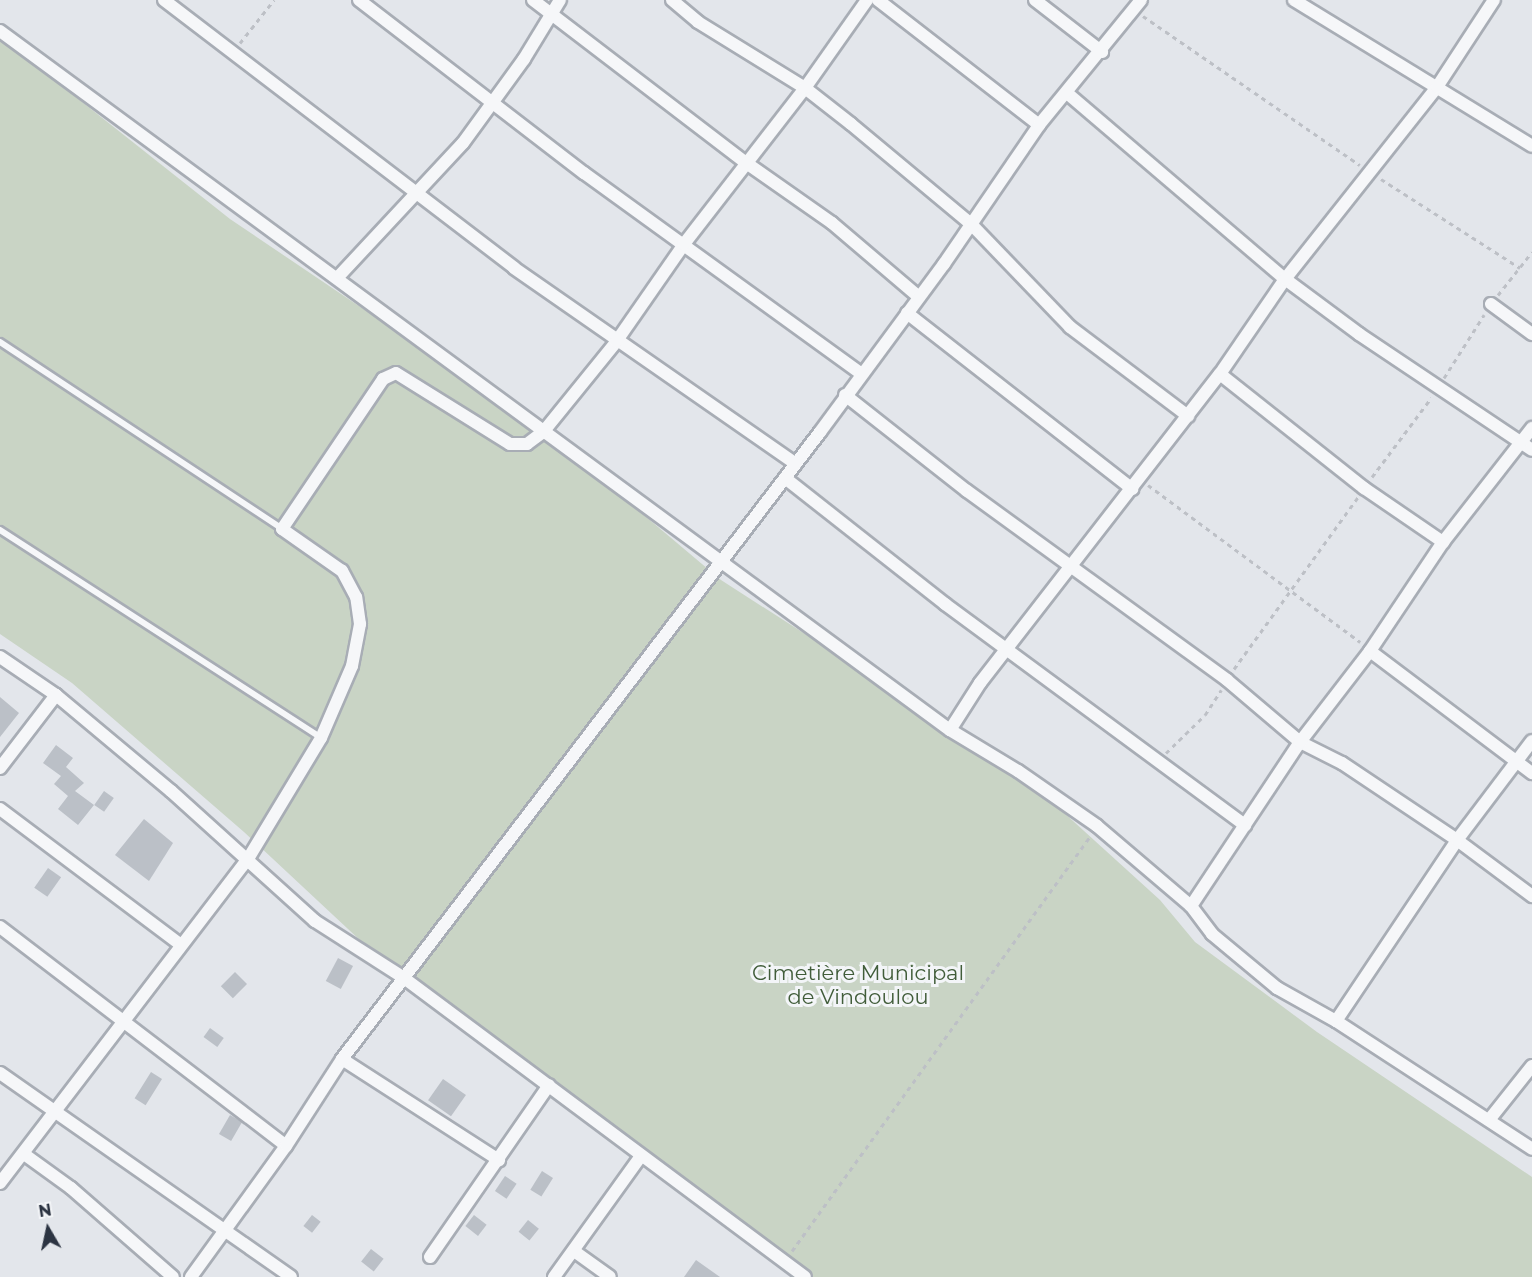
<!DOCTYPE html>
<meta charset="utf-8">
<style>
body{margin:0}
#map{position:relative;width:1532px;height:1277px;overflow:hidden;background:#e3e6eb;font-family:Montserrat,sans-serif}
div>[style]{position:absolute}
.green>*{inset:0;background:#c9d4c5}
.building>*{inset:0;background:#bbc0c7;transform-origin:0 0}
.path>*{height:3px;margin-top:-1.5px;transform-origin:0;background:repeating-linear-gradient(90deg,#bdc0c6 0 4.5px,transparent 0 9px)}
.roads{filter:drop-shadow(2px 0 #a8adb5) drop-shadow(-2px 0 #a8adb5) drop-shadow(0 2px #a8adb5) drop-shadow(0 -2px #a8adb5)}
.lane>*{height:6px;margin:-3px;padding:0 3px;transform-origin:3px;border-radius:3px;background:#f6f7f9}
.street>*{height:12px;margin:-6px;padding:0 6px;transform-origin:6px;border-radius:6px;background:#f6f7f9}
span{translate:-50% -50%;white-space:nowrap;text-align:center;line-height:1.15;-webkit-text-stroke:6px #f3f5f8;paint-order:stroke}
.park-label{font-size:21px;color:#415d3a}
.north{position:absolute;left:18px;top:1199px;width:60px;height:60px;-webkit-text-stroke:4px #f3f5f8;paint-order:stroke;rotate:351deg;font-size:16px;font-weight:700;line-height:24px;text-align:center;color:#2c3442}
.north::after{content:'';display:block;margin:auto;width:21px;height:27px;background:#2c3442;clip-path:polygon(50% 0,100% 100%,50% 72%,0 100%)}
</style>
<div id="map">
<div class="green">
<div style="clip-path:polygon(0 37px,230px 219px,544px 431px,721px 580px,1018px 771px,1160px 900px,1195px 942px,1317px 1032px,1532px 1177px,1532px 1277px,805px 1277px,393px 971px,244px 832px,72px 683px,0 634px)"></div>
</div>
<div class="building">
<div style="clip-path:polygon(0 697px,19px 713px,0 737px)"></div>
<div style="clip-path:polygon(56px 745px,73px 758px,66px 767px,84px 783px,75px 791px,94px 805px,78px 825px,58px 809px,68px 796px,54px 784px,61px 776px,43px 763px)"></div>
<div style="left:104px;top:791px;width:12px;height:17px;rotate:35deg"></div>
<div style="clip-path:polygon(144px 819px,173px 843px,149px 881px,115px 855px)"></div>
<div style="left:48px;top:868px;width:16px;height:24px;rotate:35deg"></div>
<div style="left:338px;top:958px;width:17px;height:26px;rotate:28deg"></div>
<div style="left:235px;top:972px;width:17px;height:20px;rotate:45deg"></div>
<div style="left:210px;top:1028px;width:17px;height:11px;rotate:36deg"></div>
<div style="left:151px;top:1072px;width:13px;height:31px;rotate:32deg"></div>
<div style="left:443px;top:1079px;width:28px;height:26px;rotate:35deg"></div>
<div style="left:230px;top:1115px;width:14px;height:22px;rotate:30deg"></div>
<div style="left:542px;top:1171px;width:13px;height:22px;rotate:32deg"></div>
<div style="left:505px;top:1176px;width:14px;height:18px;rotate:34deg"></div>
<div style="left:312px;top:1215px;width:11px;height:14px;rotate:38deg"></div>
<div style="left:474px;top:1215px;width:16px;height:14px;rotate:38deg"></div>
<div style="left:528px;top:1220px;width:14px;height:15px;rotate:39deg"></div>
<div style="left:371px;top:1249px;width:16px;height:16px;rotate:38deg"></div>
<div style="clip-path:polygon(696px 1260px,720px 1277px,684px 1277px)"></div>
</div>
<div class="path">
<div style="left:1143px;top:16px;width:263px;rotate:34.5deg"></div>
<div style="left:240px;top:43px;width:55px;rotate:-51.7deg"></div>
<div style="left:1381px;top:179px;width:165px;rotate:32.6deg"></div>
<div style="left:1498px;top:295px;width:55px;rotate:-51.7deg"></div>
<div style="left:1444px;top:378px;width:75px;rotate:-57.6deg"></div>
<div style="left:1372px;top:477px;width:99px;rotate:-53.2deg"></div>
<div style="left:1148px;top:485px;width:264px;rotate:36.5deg"></div>
<div style="left:1234px;top:669px;width:212px;rotate:-54.2deg"></div>
<div style="left:1166px;top:753px;width:54px;rotate:-44.3deg"></div>
<div style="left:1205px;top:715px;width:30px;rotate:-57deg"></div>
<div style="left:792px;top:1251px;width:512px;rotate:-54.29deg"></div>
</div>
<div class="roads">
<div class="lane">
<div style="left:0;top:342px;width:338px;rotate:33.5deg"></div>
<div style="left:0;top:530px;width:382px;rotate:32.9deg"></div>
</div>
<div class="street">
<div style="left:164px;top:0;width:441px;rotate:37.4deg"></div>
<div style="left:514px;top:268px;width:343px;rotate:34.8deg"></div>
<div style="left:359px;top:0;width:284px;rotate:37.6deg"></div>
<div style="left:584px;top:173px;width:343px;rotate:35.9deg"></div>
<div style="left:533px;top:0;width:267px;rotate:37.4deg"></div>
<div style="left:745px;top:162px;width:106px;rotate:35deg"></div>
<div style="left:832px;top:223px;width:114px;rotate:40.4deg"></div>
<div style="left:672px;top:0;width:34px;rotate:40deg"></div>
<div style="left:698px;top:22px;width:126px;rotate:31.7deg"></div>
<div style="left:805px;top:88px;width:58px;rotate:38deg"></div>
<div style="left:851px;top:124px;width:156px;rotate:39.8deg"></div>
<div style="left:971px;top:224px;width:143px;rotate:46.1deg"></div>
<div style="left:1070px;top:327px;width:148px;rotate:37deg"></div>
<div style="left:878px;top:0;width:204px;rotate:37.8deg"></div>
<div style="left:1035px;top:0;width:85px;rotate:37.8deg"></div>
<div style="left:1294px;top:0;width:279px;rotate:31.5deg"></div>
<div style="left:0;top:31px;width:1179px;rotate:36.35deg"></div>
<div style="left:950px;top:730px;width:79px;rotate:31.1deg"></div>
<div style="left:1018px;top:771px;width:96px;rotate:34.8deg"></div>
<div style="left:1097px;top:826px;width:123px;rotate:40.4deg"></div>
<div style="left:1191px;top:906px;width:35px;rotate:53deg"></div>
<div style="left:1212px;top:934px;width:85px;rotate:39.7deg"></div>
<div style="left:1277px;top:988px;width:68px;rotate:29.2deg"></div>
<div style="left:1336px;top:1021px;width:234px;rotate:33.1deg"></div>
<div style="left:1067px;top:93px;width:287px;rotate:40.5deg"></div>
<div style="left:1285px;top:279px;width:92px;rotate:36.6deg"></div>
<div style="left:1359px;top:334px;width:208px;rotate:33.8deg"></div>
<div style="left:338px;top:277px;width:183px;rotate:-47deg"></div>
<div style="left:463px;top:143px;width:104px;rotate:-54deg"></div>
<div style="left:524px;top:59px;width:69px;rotate:-58.6deg"></div>
<div style="left:1491px;top:304px;width:51px;rotate:36.2deg"></div>
<div style="left:907px;top:313px;width:286px;rotate:38deg"></div>
<div style="left:1220px;top:374px;width:184px;rotate:38.4deg"></div>
<div style="left:1364px;top:488px;width:96px;rotate:34.4deg"></div>
<div style="left:845px;top:395px;width:155px;rotate:38.2deg"></div>
<div style="left:967px;top:491px;width:321px;rotate:36deg"></div>
<div style="left:1227px;top:680px;width:96px;rotate:40.3deg"></div>
<div style="left:1300px;top:742px;width:47px;rotate:26.6deg"></div>
<div style="left:1342px;top:763px;width:138px;rotate:33.8deg"></div>
<div style="left:1457px;top:840px;width:94px;rotate:36.7deg"></div>
<div style="left:785px;top:478px;width:204px;rotate:38.2deg"></div>
<div style="left:945px;top:604px;width:373px;rotate:36.4deg"></div>
<div style="left:1370px;top:651px;width:203px;rotate:37deg"></div>
<div style="left:0;top:657px;width:68px;rotate:34.2deg"></div>
<div style="left:56px;top:695px;width:150px;rotate:39.9deg"></div>
<div style="left:171px;top:791px;width:194px;rotate:42.1deg"></div>
<div style="left:315px;top:921px;width:106px;rotate:32.6deg"></div>
<div style="left:404px;top:978px;width:500px;rotate:36.71deg"></div>
<div style="left:950px;top:730px;width:56px;rotate:-57.4deg"></div>
<div style="left:980px;top:683px;width:391px;rotate:-52.2deg"></div>
<div style="left:1220px;top:374px;width:115px;rotate:-55.6deg"></div>
<div style="left:1285px;top:279px;width:245px;rotate:-51.6deg"></div>
<div style="left:1437px;top:87px;width:104px;rotate:-56.8deg"></div>
<div style="left:0;top:768px;width:92px;rotate:-52.5deg"></div>
<div style="left:0;top:809px;width:226px;rotate:36.9deg"></div>
<div style="left:1191px;top:906px;width:197px;rotate:-56.4deg"></div>
<div style="left:1300px;top:742px;width:115px;rotate:-52.4deg"></div>
<div style="left:1370px;top:651px;width:131px;rotate:-56.2deg"></div>
<div style="left:1443px;top:542px;width:145px;rotate:-52deg"></div>
<div style="left:0;top:927px;width:360px;rotate:37.4deg"></div>
<div style="left:1336px;top:1021px;width:218px;rotate:-56.2deg"></div>
<div style="left:1457px;top:840px;width:124px;rotate:-52.9deg"></div>
<div style="left:342px;top:1059px;width:187px;rotate:32.8deg"></div>
<div style="left:0;top:1073px;width:355px;rotate:35deg"></div>
<div style="left:1489px;top:1120px;width:69px;rotate:-51.5deg"></div>
<div style="left:24px;top:1154px;width:58px;rotate:35.9deg"></div>
<div style="left:71px;top:1188px;width:135px;rotate:41.1deg"></div>
<div style="left:0;top:1183px;width:408px;rotate:-52.6deg"></div>
<div style="left:248px;top:859px;width:141px;rotate:-58.9deg"></div>
<div style="left:321px;top:738px;width:78px;rotate:-66.7deg"></div>
<div style="left:352px;top:666px;width:43px;rotate:-79.2deg"></div>
<div style="left:360px;top:624px;width:27px;rotate:-98deg"></div>
<div style="left:356px;top:597px;width:30px;rotate:-118deg"></div>
<div style="left:342px;top:571px;width:73px;rotate:-145deg"></div>
<div style="left:282px;top:529px;width:181px;rotate:-56deg"></div>
<div style="left:383px;top:379px;width:14px;rotate:-25deg"></div>
<div style="left:396px;top:373px;width:134px;rotate:31.9deg"></div>
<div style="left:510px;top:444px;width:17px"></div>
<div style="left:527px;top:444px;width:21px;rotate:-37deg"></div>
<div style="left:544px;top:431px;width:114px;rotate:-51deg"></div>
<div style="left:616px;top:342px;width:119px;rotate:-55.2deg"></div>
<div style="left:684px;top:244px;width:197px;rotate:-52.2deg"></div>
<div style="left:805px;top:88px;width:108px;rotate:-54.8deg"></div>
<div style="left:574px;top:1251px;width:44px;rotate:35.8deg"></div>
<div style="left:430px;top:1257px;width:209px;rotate:-55.3deg"></div>
<div style="left:191px;top:1277px;width:162px;rotate:-54.1deg"></div>
<div style="left:286px;top:1146px;width:103px;rotate:-57.2deg"></div>
<div style="left:342px;top:1059px;width:788px;rotate:-52.68deg"></div>
<div style="left:820px;top:432px;width:209px;rotate:-53.6deg"></div>
<div style="left:944px;top:264px;width:168px;rotate:-55.6deg"></div>
<div style="left:1039px;top:125px;width:161px;rotate:-50.8deg"></div>
<div style="left:554px;top:1277px;width:149px;rotate:-54.3deg"></div>
</div>
</div>
<div class="park-label">
<span style="left:858px;top:985px">Cimetière Municipal<br>de Vindoulou</span>
</div>
<div class="north">N</div>
</div>
